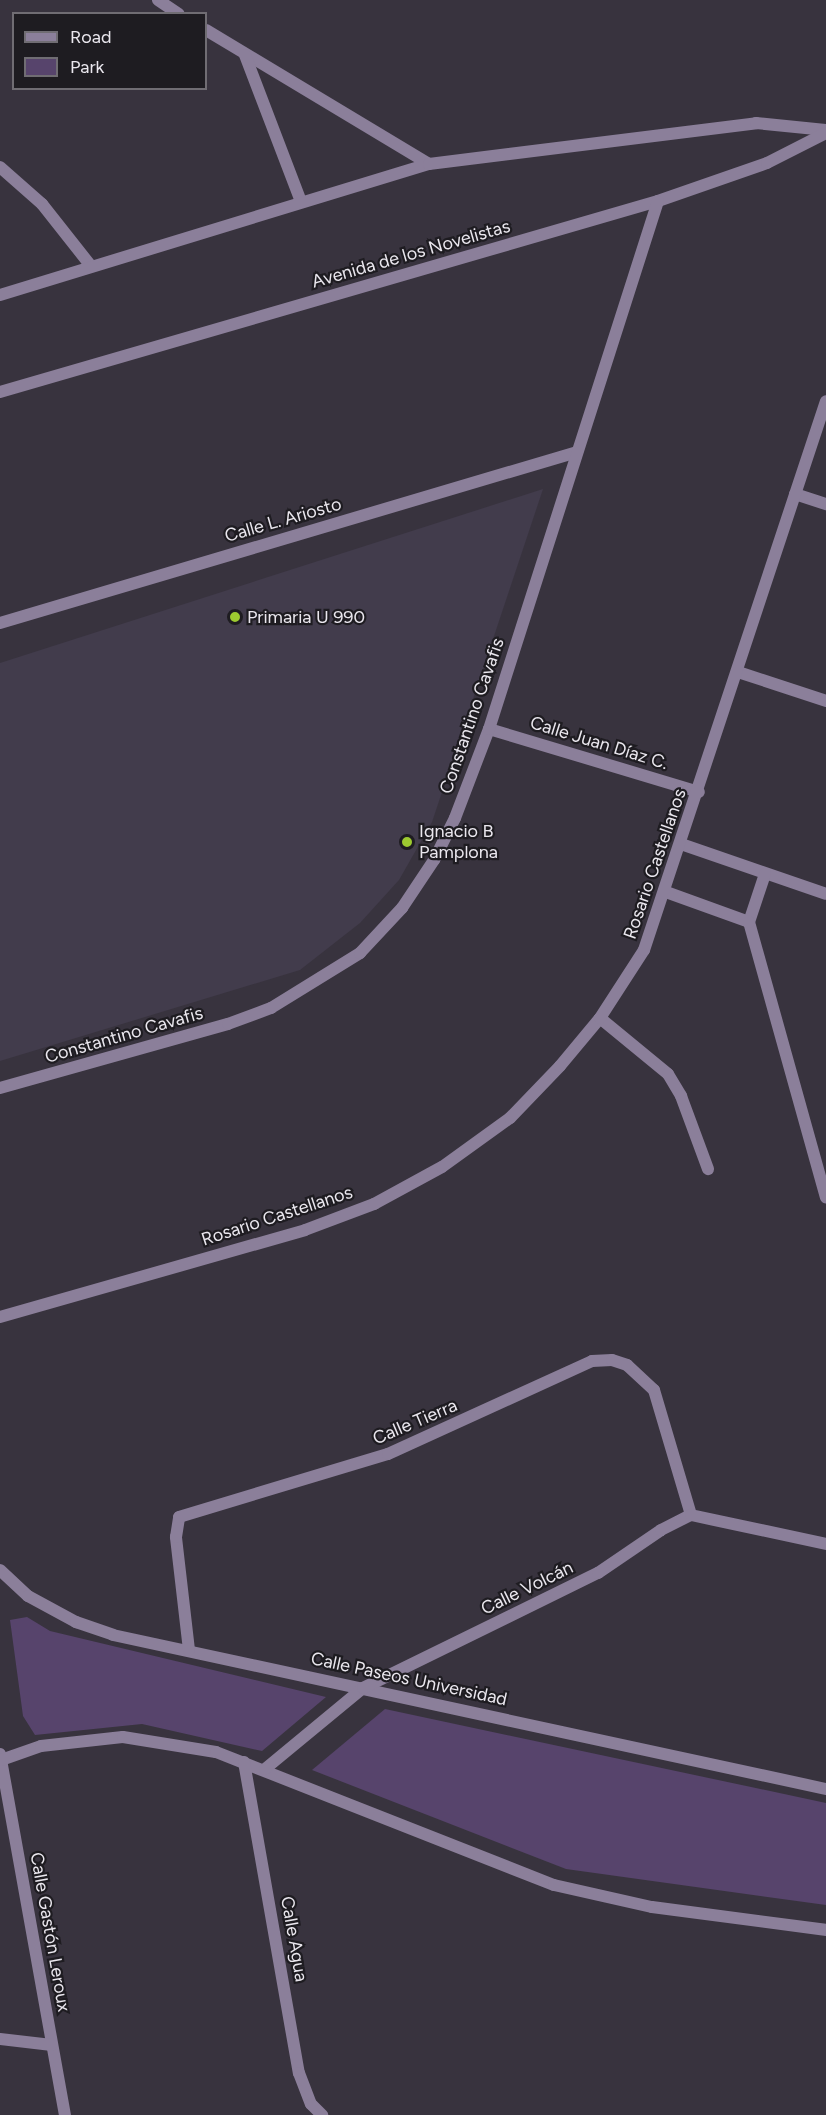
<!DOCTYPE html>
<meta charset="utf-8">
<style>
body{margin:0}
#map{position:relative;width:826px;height:2115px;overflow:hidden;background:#38333e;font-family:Figtree,sans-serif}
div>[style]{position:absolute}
.built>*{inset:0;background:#423c4c}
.green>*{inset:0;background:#57446c}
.service>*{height:12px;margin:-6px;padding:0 6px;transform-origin:6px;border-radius:6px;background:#8b7f9a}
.minor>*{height:12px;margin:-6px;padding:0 6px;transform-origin:6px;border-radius:6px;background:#8b7f9a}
.dots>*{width:16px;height:16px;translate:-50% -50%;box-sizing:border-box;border:3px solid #1e1c21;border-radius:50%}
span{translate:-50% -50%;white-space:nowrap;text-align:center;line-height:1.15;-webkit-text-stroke:4.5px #1e1c21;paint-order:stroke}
.street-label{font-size:18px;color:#eae7ee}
.poi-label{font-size:18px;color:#eae7ee}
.left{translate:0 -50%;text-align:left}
.legend{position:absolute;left:12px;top:12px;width:195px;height:78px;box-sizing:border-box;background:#1e1c21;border:2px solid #706d73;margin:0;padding:8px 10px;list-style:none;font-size:18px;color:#eae7ee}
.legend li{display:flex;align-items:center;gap:12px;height:30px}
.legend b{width:30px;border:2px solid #706d73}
</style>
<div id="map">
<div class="built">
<div style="clip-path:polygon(543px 489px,432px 822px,399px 880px,360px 923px,300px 970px,0 1061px,0 663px)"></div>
</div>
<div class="green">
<div style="clip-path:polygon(27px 1617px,50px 1631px,326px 1697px,262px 1751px,142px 1724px,35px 1735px,23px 1716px,10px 1620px)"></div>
<div style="clip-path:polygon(385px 1709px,826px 1803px,826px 1905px,566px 1869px,312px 1770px)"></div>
</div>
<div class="service">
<div style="left:600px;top:1018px;width:88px;rotate:39.5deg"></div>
<div style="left:668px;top:1074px;width:26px;rotate:59deg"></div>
<div style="left:681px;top:1096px;width:78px;rotate:69.7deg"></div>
</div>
<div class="minor">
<div style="left:158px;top:0;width:25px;rotate:34deg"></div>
<div style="left:206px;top:30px;width:260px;rotate:31deg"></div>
<div style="left:245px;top:55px;width:157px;rotate:69.1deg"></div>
<div style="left:0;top:167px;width:56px;rotate:41.4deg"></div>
<div style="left:42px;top:204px;width:79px;rotate:51.7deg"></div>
<div style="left:0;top:295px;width:449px;rotate:-17deg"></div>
<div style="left:429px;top:164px;width:330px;rotate:-7.1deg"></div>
<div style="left:756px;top:123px;width:70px;rotate:5.7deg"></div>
<div style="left:0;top:392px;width:685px;rotate:-16.19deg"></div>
<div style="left:658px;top:201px;width:115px;rotate:-19.2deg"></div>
<div style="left:767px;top:163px;width:66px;rotate:-27deg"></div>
<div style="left:795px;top:494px;width:33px;rotate:18deg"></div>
<div style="left:0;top:623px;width:602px;rotate:-16.51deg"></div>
<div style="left:738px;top:672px;width:93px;rotate:18.2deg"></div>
<div style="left:489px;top:729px;width:219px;rotate:16.7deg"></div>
<div style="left:681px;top:844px;width:153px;rotate:19deg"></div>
<div style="left:765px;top:874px;width:51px;rotate:108.4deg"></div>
<div style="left:749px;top:922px;width:286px;rotate:74.4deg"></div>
<div style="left:666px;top:892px;width:88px;rotate:19.9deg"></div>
<div style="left:0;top:1088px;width:237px;rotate:-15.7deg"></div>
<div style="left:228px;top:1024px;width:46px;rotate:-20.4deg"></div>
<div style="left:271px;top:1008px;width:105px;rotate:-31.7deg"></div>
<div style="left:360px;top:953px;width:62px;rotate:-47deg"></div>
<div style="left:402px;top:908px;width:58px;rotate:-56.3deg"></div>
<div style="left:434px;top:860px;width:47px;rotate:-63.4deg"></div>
<div style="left:455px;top:818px;width:95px;rotate:-69.1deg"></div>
<div style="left:489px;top:729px;width:554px;rotate:-72.25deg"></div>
<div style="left:0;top:1317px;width:317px;rotate:-15.9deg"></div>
<div style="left:305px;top:1230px;width:74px;rotate:-20.6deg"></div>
<div style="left:374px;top:1204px;width:77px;rotate:-28.6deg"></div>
<div style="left:442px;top:1167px;width:84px;rotate:-35.8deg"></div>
<div style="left:510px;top:1118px;width:72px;rotate:-46.1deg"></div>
<div style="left:560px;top:1066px;width:62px;rotate:-50.2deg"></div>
<div style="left:600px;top:1018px;width:81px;rotate:-57.1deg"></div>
<div style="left:644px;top:950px;width:578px;rotate:-71.66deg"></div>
<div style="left:0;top:1570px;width:38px;rotate:43deg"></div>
<div style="left:28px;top:1596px;width:55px;rotate:28.4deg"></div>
<div style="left:76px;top:1622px;width:39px;rotate:19deg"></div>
<div style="left:113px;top:1635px;width:729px;rotate:12.19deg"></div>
<div style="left:189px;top:1650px;width:114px;rotate:-96.6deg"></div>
<div style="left:176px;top:1537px;width:20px;rotate:-81deg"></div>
<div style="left:179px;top:1517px;width:218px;rotate:-16.8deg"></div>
<div style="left:388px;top:1454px;width:224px;rotate:-24.5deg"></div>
<div style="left:592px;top:1361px;width:20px;rotate:-3deg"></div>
<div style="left:612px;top:1360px;width:16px;rotate:18deg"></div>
<div style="left:627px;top:1365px;width:37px;rotate:43deg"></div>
<div style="left:654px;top:1390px;width:130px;rotate:73.5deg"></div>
<div style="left:0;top:1754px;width:367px;rotate:79.8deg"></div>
<div style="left:1px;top:1760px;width:42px;rotate:-19.3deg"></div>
<div style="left:41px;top:1746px;width:82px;rotate:-6.3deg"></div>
<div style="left:123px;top:1737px;width:94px;rotate:9.2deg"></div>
<div style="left:216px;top:1752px;width:363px;rotate:21.5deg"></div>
<div style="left:554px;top:1885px;width:100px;rotate:12.7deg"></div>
<div style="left:652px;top:1907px;width:176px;rotate:7.5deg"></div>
<div style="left:244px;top:1762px;width:316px;rotate:80deg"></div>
<div style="left:299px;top:2073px;width:33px;rotate:69deg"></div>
<div style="left:311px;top:2104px;width:16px;rotate:45deg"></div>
<div style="left:265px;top:1769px;width:127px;rotate:-39.6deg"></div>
<div style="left:363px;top:1688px;width:262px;rotate:-26.1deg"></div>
<div style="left:598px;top:1573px;width:76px;rotate:-34.3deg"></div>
<div style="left:661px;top:1530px;width:34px;rotate:-27deg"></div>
<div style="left:691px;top:1515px;width:138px;rotate:12.1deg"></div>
<div style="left:0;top:2039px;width:52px;rotate:6.6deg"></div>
</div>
<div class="dots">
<div style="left:235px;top:617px;background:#9dca30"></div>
<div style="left:407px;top:842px;background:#9dca30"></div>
</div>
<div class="street-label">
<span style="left:411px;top:254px;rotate:-16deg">Avenida de los Novelistas</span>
<span style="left:283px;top:520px;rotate:-16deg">Calle L. Ariosto</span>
<span style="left:472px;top:716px;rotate:-71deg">Constantino Cavafis</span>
<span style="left:599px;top:743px;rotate:17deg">Calle Juan Díaz C.</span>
<span style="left:655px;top:864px;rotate:-71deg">Rosario Castellanos</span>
<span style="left:124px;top:1035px;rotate:-16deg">Constantino Cavafis</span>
<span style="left:277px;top:1216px;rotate:-18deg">Rosario Castellanos</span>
<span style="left:415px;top:1422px;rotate:-23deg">Calle Tierra</span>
<span style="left:527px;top:1588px;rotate:-26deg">Calle Volcán</span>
<span style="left:409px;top:1679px;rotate:12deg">Calle Paseos Universidad</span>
<span style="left:50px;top:1932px;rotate:80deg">Calle Gastón Leroux</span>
<span style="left:294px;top:1939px;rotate:80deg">Calle Agua</span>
</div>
<div class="poi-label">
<span class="left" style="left:247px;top:617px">Primaria U 990</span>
<span class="left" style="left:419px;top:842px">Ignacio B<br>Pamplona</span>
</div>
<ul class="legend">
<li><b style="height:8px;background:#8b7f9a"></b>Road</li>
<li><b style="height:16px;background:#57446c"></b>Park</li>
</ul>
</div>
